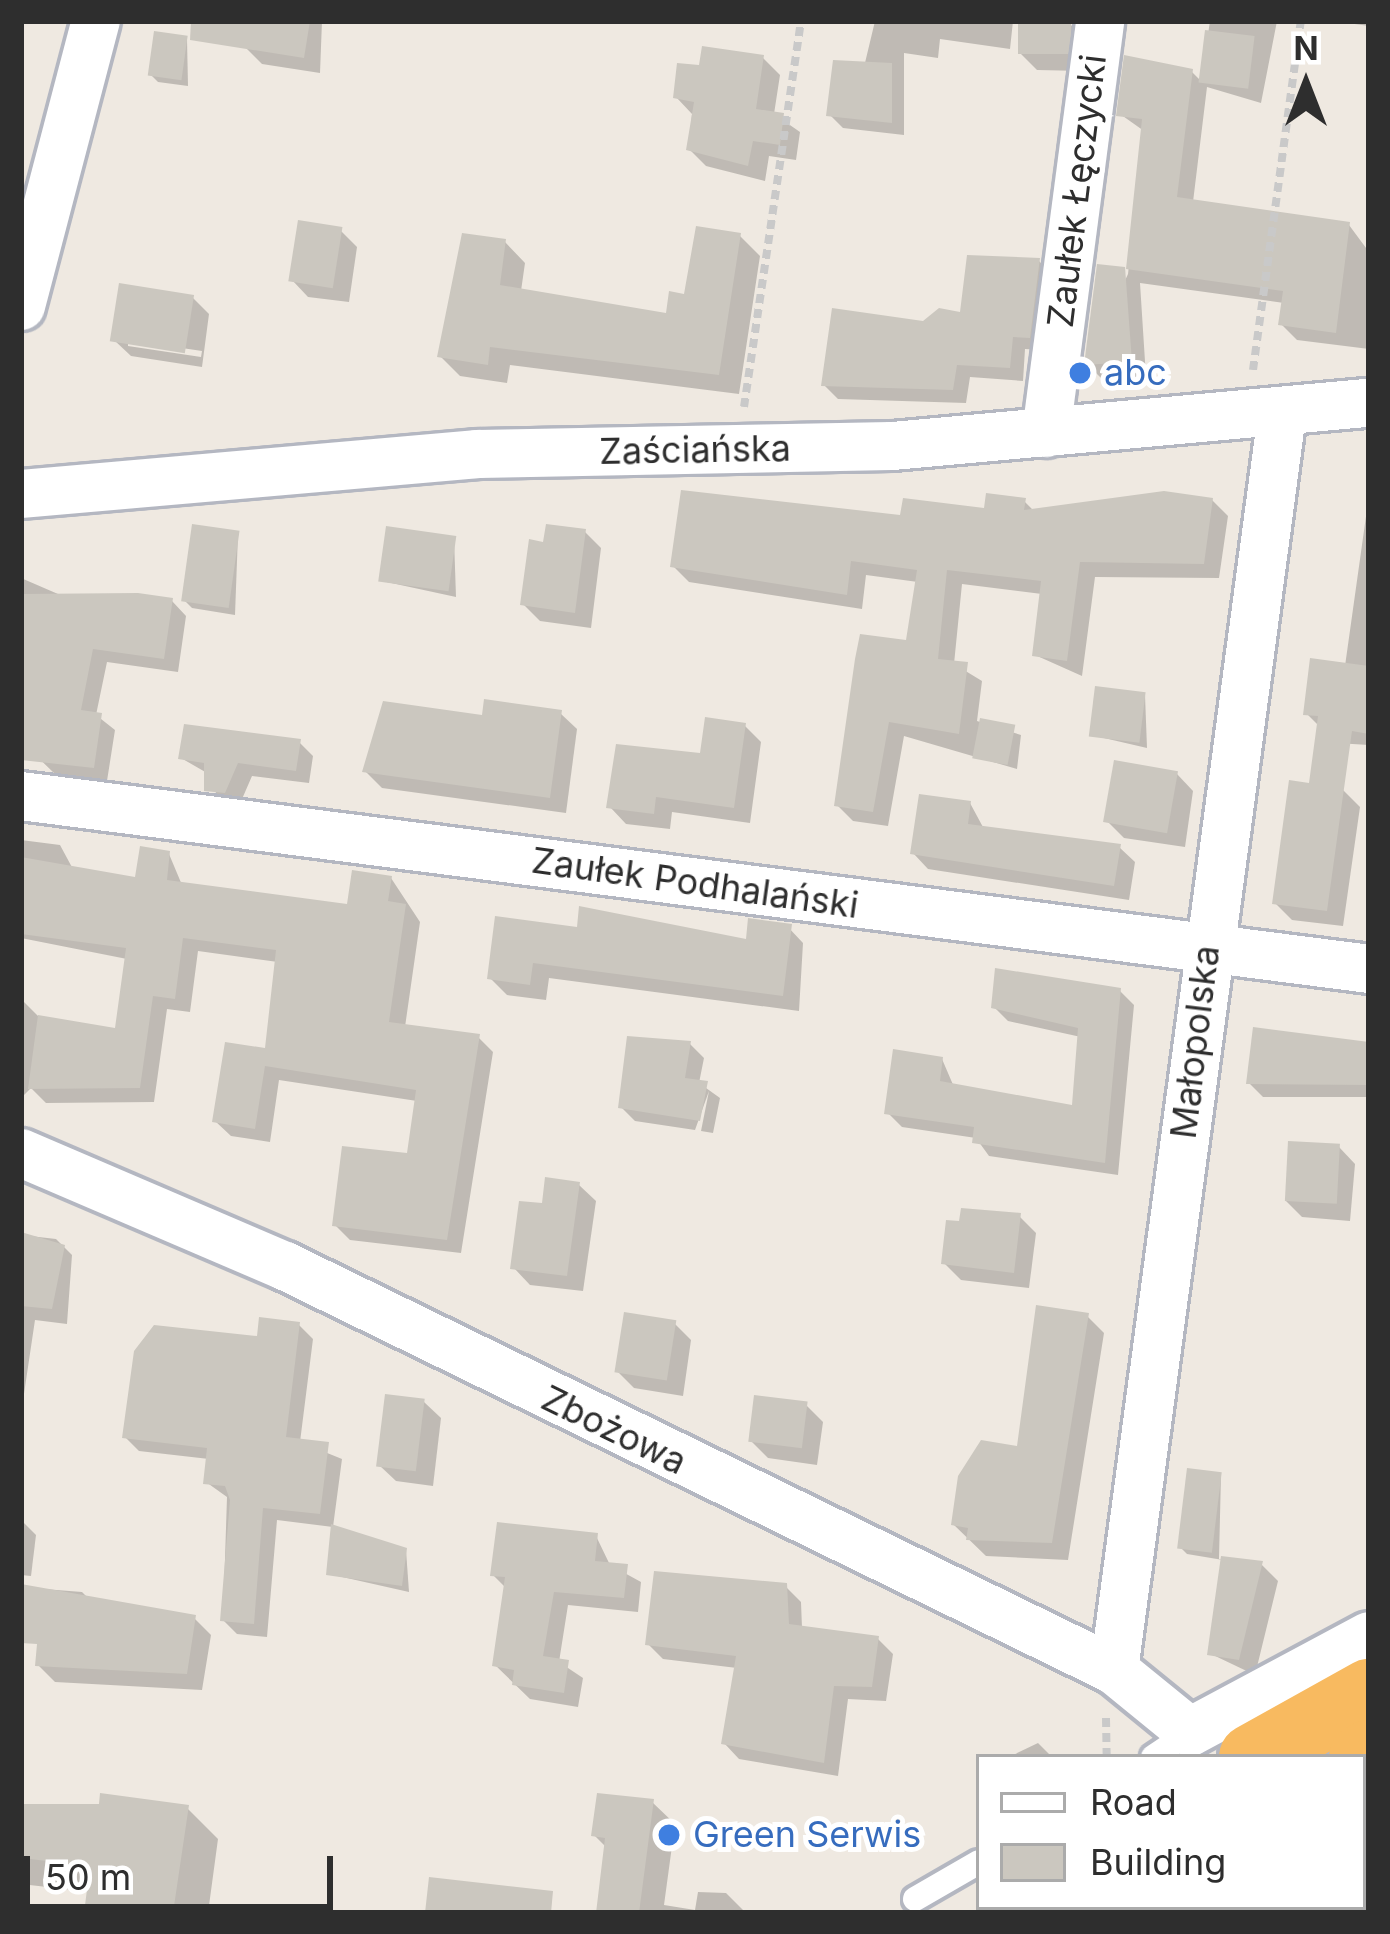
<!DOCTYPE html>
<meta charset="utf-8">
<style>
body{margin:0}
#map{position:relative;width:1390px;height:1934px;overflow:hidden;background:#efe9e1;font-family:Inter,sans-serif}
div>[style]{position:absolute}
.shadow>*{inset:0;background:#0003}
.building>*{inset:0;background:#cbc7bf;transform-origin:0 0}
.path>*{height:8px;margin-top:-4px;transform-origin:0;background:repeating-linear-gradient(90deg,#c9c9c9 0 9px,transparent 0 15px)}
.roads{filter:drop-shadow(3px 0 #b4b7c1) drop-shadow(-3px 0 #b4b7c1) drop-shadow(0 3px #b4b7c1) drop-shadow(0 -3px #b4b7c1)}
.service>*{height:24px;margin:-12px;padding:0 12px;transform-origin:12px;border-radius:12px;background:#fff}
.minor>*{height:48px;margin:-24px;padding:0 24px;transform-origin:24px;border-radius:24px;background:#fff}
.trunk>*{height:66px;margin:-33px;padding:0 33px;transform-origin:33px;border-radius:33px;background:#f8ba60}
.dots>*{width:33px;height:33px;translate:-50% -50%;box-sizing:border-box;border:6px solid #fff;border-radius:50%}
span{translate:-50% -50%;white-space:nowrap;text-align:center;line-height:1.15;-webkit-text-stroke:10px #fff;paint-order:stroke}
.street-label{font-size:36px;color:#2e2e2e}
.shop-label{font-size:36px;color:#366cbe}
.left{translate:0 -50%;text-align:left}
.frame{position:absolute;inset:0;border:24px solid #2e2e2e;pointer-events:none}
.legend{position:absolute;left:976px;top:1754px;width:390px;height:156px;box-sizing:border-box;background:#fff;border:3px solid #ababab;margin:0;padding:15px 21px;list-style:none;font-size:36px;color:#2e2e2e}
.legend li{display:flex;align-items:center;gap:24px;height:60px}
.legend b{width:60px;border:3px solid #ababab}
.north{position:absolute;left:1246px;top:24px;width:120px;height:120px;-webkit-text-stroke:9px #fff;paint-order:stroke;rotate:0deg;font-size:33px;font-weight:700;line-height:48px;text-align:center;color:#2e2e2e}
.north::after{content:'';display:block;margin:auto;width:42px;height:54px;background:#2e2e2e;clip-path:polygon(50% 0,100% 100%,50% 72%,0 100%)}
.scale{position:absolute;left:24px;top:1856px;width:309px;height:54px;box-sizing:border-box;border:6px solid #2e2e2e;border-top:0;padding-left:15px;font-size:36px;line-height:42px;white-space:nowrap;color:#2e2e2e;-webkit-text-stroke:9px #fff;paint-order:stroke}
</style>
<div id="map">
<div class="shadow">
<div style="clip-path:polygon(249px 21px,322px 21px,320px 73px,262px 64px,245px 47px)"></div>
<div style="clip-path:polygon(875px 21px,1013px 21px,1010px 49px,940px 39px,938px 58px,904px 53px,904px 135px,843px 128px,829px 114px,864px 67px)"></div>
<div style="clip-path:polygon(1210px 21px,1277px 21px,1261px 103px,1207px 87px,1193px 202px,1349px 225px,1369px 252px,1369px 349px,1297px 340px,1281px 324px,1284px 303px,1140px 283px,1146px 377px,1103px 380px,1087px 364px,1128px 274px,1144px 131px,1120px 114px,1191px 71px,1201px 81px)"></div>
<div style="clip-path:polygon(1333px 21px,1369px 21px,1369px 26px)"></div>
<div style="clip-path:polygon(1070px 24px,1087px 41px,1083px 71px,1037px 70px,1020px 53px)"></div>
<div style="clip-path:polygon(187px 39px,188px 86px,158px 82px,150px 74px)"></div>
<div style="clip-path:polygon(763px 58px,780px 75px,774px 114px,800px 132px,796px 160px,769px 156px,765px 181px,706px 166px,689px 149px,692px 114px,676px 97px,702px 69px)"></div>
<div style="clip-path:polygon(340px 230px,357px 247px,349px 302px,308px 297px,292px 280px)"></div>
<div style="clip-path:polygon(740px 236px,760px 256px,739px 394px,510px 365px,507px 383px,460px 376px,440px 356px,505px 242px,525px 263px,521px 291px,669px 316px)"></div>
<div style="clip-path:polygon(1039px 261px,1052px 275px,1043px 350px,1025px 349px,1023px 381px,970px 377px,966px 403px,838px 399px,824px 385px,924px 324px,963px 315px)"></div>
<div style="clip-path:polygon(evenodd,192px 297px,209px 314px,202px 367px,131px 356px,114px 340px,192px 297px,128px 340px,202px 351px,201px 357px,128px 346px,128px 340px)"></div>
<div style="clip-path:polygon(1369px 495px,1369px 745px,1336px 743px,1306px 713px,1345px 666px)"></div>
<div style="clip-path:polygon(1212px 500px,1228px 516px,1219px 578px,1095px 577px,1082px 676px,1035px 655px,1042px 594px,962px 584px,954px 664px,982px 681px,977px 721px,1021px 735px,1017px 769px,904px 736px,888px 826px,853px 821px,837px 805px,909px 644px,918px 582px,866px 575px,862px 609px,689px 582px,673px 566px,1024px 501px,1035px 512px)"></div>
<div style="clip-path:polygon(584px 531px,601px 548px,591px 628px,540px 621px,523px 604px)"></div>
<div style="clip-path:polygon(238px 534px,235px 615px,192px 608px,184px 600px)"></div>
<div style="clip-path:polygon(454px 538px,456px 597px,382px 581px)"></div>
<div style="clip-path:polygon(21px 578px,58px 594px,172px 601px,186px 616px,178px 672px,107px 662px,96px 715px,115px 730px,107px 781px,56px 775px,21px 741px)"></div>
<div style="clip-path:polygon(1145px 695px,1147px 748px,1091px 735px)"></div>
<div style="clip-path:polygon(560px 713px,577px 729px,566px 813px,382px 788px,365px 771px)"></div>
<div style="clip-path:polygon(745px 726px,761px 742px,750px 823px,672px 812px,670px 829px,626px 824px,610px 807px)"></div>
<div style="clip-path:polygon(299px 742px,313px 756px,309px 783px,252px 776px,239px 806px,221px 804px,207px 773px,181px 758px)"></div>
<div style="clip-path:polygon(1177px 774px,1193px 791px,1185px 847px,1124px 838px,1107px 821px)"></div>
<div style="clip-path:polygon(1343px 790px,1360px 807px,1343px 926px,1292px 920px,1275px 903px)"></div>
<div style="clip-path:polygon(970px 803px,984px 829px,1119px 847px,1135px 862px,1129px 900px,928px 869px,913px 853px)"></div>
<div style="clip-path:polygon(21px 840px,60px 845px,74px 871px,138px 880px,169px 854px,182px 885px,350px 907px,391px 878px,420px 922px,405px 1027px,478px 1037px,493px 1052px,461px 1253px,350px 1240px,335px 1225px,410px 1156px,417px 1101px,279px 1080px,270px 1142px,231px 1136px,215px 1121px,268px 1051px,278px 962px,198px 951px,190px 1012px,167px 1009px,154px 1102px,46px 1103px,31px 1088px,21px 1098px,21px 999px,40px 1018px,117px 1031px,127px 959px,21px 938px)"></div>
<div style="clip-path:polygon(787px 926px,803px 943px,799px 1011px,549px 978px,546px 1000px,507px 995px,490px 978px,579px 931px,748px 943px)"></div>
<div style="clip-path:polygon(1120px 991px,1134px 1005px,1118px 1175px,989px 1156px,976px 1138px,902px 1127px,888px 1113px,942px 1059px,954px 1087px,1075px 1108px,1081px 1037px,1008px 1021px,994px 1007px)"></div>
<div style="clip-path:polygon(690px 1044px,704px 1058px,699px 1083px,720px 1098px,713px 1133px,701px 1131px,709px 1091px,695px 1130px,635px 1121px,621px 1107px)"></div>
<div style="clip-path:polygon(1369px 1045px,1369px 1097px,1263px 1097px,1249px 1083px)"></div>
<div style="clip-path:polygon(1339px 1147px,1355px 1164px,1350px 1221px,1302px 1217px,1285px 1200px)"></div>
<div style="clip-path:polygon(579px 1185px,596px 1201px,583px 1291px,530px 1285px,514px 1268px,545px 1207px)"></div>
<div style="clip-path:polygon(1019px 1216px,1036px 1233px,1029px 1288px,961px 1280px,944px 1263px)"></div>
<div style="clip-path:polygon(21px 1235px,56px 1239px,72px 1255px,67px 1324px,35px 1320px,21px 1414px)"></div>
<div style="clip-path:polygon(1087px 1316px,1104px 1333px,1068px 1560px,986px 1556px,954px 1525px,1020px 1450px)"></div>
<div style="clip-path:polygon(674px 1323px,691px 1340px,683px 1396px,634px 1388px,617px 1371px)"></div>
<div style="clip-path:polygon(299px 1325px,313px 1339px,300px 1442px,342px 1459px,333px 1527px,277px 1520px,267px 1637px,237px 1634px,223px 1620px,227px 1497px,206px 1482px,209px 1459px,139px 1451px,125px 1437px,260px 1339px)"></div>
<div style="clip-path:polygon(424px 1402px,441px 1418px,433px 1486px,396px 1481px,379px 1465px)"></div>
<div style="clip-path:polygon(806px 1405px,823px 1422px,817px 1465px,768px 1458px,751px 1441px)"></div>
<div style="clip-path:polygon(1221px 1475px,1219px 1559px,1261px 1564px,1278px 1581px,1255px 1675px,1211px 1654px,1223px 1560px,1187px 1554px,1179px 1546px)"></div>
<div style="clip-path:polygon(21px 1520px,36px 1535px,31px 1576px,21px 1575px)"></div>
<div style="clip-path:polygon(596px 1536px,610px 1565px,641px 1582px,638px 1612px,568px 1605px,559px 1662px,583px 1678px,578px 1707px,530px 1699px,495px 1665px,506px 1588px,493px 1575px)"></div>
<div style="clip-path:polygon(406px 1550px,409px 1592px,329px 1574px)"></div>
<div style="clip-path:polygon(785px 1586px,801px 1602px,802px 1628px,878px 1639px,893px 1654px,886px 1701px,848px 1699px,838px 1776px,739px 1759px,724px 1743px,737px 1668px,663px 1659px,648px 1644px)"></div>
<div style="clip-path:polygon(44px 1589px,82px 1592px,99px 1609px,194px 1618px,211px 1635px,202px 1690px,55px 1682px,38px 1665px)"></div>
<div style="clip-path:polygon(1038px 1743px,1052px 1757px,1009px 1757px)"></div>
<div style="clip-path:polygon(652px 1802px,675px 1824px,664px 1905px,695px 1910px,698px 1892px,726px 1893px,746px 1913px,599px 1913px,607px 1848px,594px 1835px)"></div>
<div style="clip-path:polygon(21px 1807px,187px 1808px,218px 1839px,208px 1913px,87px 1913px,90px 1892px,21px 1884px)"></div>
<div style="clip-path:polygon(1369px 1897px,1369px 1913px,1330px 1913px,1363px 1907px)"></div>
</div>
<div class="building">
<div style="clip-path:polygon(191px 21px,310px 21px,304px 58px,190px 40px)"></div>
<div style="left:1018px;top:21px;width:53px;height:33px"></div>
<div style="left:1205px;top:30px;width:50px;height:53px;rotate:7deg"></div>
<div style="left:154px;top:31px;width:34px;height:45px;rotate:8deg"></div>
<div style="clip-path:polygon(702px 46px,764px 55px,756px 109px,784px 113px,780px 145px,753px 141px,748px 166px,686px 150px,694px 102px,673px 98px,677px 63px,699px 65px)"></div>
<div style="clip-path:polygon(1124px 55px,1193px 69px,1177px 197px,1350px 222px,1336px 333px,1278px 325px,1283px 291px,1126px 269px,1142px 119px,1116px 116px)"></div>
<div style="clip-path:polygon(833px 60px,892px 63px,892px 123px,826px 116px)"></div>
<div style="left:298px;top:220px;width:45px;height:62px;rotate:9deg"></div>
<div style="clip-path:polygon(696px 226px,741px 233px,719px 375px,490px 347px,488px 365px,437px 357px,462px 233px,506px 239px,500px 285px,666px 313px,669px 291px,684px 294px)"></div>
<div style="clip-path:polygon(967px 255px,1040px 258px,1030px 338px,1013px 337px,1010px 368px,957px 365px,953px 390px,821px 386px,832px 308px,923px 321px,939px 308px,960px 312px)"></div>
<div style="clip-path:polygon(1097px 264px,1125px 267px,1132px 362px,1084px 365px)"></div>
<div style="left:119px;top:283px;width:76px;height:59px;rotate:9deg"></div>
<div style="clip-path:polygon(681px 490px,900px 515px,903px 498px,984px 508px,986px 493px,1026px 498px,1024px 510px,1164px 491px,1213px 498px,1204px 564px,1080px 562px,1067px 661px,1032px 656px,1041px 581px,947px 570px,938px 659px,968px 662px,959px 734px,889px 722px,873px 812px,834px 806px,855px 659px,860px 634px,906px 640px,917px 570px,851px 561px,847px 595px,670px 567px)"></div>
<div style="left:192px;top:524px;width:48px;height:78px;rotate:8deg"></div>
<div style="clip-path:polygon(546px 524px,586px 529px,575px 613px,520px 605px,529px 539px,543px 542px)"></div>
<div style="left:386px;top:526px;width:71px;height:56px;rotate:8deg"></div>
<div style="clip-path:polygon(138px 593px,173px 598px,164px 659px,93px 649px,81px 710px,102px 713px,94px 768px,21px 760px,21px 594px)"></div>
<div style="clip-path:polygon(1310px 658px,1369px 666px,1369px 734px,1352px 731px,1327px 911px,1272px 904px,1289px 780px,1309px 783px,1318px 716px,1303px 715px)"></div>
<div style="left:1095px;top:686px;width:51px;height:51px;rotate:7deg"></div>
<div style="clip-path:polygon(484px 699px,562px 710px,550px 798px,362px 772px,383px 701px,482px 715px)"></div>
<div style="clip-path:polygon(705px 717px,746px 723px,734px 808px,656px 797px,654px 814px,606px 808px,616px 744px,700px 753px)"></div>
<div style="left:980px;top:718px;width:36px;height:41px;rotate:11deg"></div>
<div style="clip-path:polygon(184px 724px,301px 739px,296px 771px,238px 763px,225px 793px,204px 791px,204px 763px,178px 759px)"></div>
<div style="left:1114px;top:760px;width:65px;height:63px;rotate:10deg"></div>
<div style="clip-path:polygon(919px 794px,971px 801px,968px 824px,1121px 844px,1114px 886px,910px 854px)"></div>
<div style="clip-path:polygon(140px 846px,170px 851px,167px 880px,347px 904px,352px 870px,392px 876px,388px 901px,406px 904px,389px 1022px,480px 1034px,447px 1240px,332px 1226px,342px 1146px,407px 1153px,416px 1090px,265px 1066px,255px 1129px,212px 1122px,225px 1042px,265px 1048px,276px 950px,183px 938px,175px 999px,153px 996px,140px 1088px,28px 1089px,38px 1015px,115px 1028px,126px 948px,21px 934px,21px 857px,135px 877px)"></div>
<div style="clip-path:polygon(579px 906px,746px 939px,748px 918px,792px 924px,783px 996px,533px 963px,530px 985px,487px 979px,495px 916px,577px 927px)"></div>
<div style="clip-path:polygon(995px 968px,1121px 988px,1105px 1163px,972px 1143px,974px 1127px,884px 1114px,893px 1049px,943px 1057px,940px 1081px,1072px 1105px,1078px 1028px,991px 1008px)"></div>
<div style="clip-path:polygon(1253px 1027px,1369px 1042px,1369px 1085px,1246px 1084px)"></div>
<div style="clip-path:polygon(627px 1036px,691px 1041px,685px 1078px,708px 1081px,700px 1121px,618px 1108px)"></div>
<div style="left:1288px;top:1141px;width:52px;height:60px;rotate:3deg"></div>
<div style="clip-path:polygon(545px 1177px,580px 1182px,567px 1276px,510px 1269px,519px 1201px,542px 1203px)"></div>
<div style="clip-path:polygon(961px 1208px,1021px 1213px,1014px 1273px,941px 1264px,946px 1220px,959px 1221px)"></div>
<div style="clip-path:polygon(21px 1232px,65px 1245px,52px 1309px,21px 1306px)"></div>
<div style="clip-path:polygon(1036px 1305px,1089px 1313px,1052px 1543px,966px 1540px,968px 1528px,951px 1525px,958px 1476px,981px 1440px,1017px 1446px)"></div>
<div style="left:624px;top:1312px;width:53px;height:61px;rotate:9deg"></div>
<div style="clip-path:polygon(259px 1317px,300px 1322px,286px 1437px,329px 1442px,320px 1514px,263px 1508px,254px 1624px,220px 1621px,230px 1500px,225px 1486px,203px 1484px,207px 1448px,122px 1438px,134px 1351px,154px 1325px,257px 1336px)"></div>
<div style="left:385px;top:1394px;width:40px;height:73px;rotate:7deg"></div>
<div style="left:754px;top:1395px;width:54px;height:47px;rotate:7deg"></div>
<div style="left:1187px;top:1468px;width:35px;height:81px;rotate:7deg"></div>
<div style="clip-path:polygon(497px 1522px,598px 1533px,595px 1561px,628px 1564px,624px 1598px,554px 1592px,543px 1656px,569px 1660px,564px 1693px,512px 1685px,514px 1670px,492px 1666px,505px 1577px,490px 1576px)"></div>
<div style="clip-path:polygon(331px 1524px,407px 1548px,402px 1586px,326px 1575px)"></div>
<div style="clip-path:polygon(1221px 1556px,1263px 1561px,1239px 1660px,1207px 1655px)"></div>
<div style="clip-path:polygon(654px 1571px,787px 1583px,789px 1624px,879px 1636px,872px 1687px,834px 1686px,824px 1763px,721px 1744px,736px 1656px,645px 1645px)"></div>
<div style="clip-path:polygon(21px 1584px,196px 1615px,187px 1674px,35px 1666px,37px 1644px,21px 1643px)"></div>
<div style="clip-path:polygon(100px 1793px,189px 1805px,173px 1913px,84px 1913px,90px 1866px,21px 1858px,21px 1804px,99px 1804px)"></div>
<div style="clip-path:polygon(597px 1793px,654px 1799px,639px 1913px,596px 1913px,605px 1838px,591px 1836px)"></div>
<div style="clip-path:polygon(429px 1877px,553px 1891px,551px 1913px,425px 1913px)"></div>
</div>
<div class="path">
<div style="left:1253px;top:370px;width:352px;rotate:-82.2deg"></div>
<div style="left:744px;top:407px;width:390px;rotate:-81.6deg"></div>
<div style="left:1106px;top:1718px;width:39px;rotate:89deg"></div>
<div style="left:1198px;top:1913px;width:10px;rotate:-37deg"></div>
</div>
<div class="roads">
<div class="service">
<div style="left:1153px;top:1757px;width:45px;rotate:-34deg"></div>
<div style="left:1363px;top:1820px;width:7px;rotate:-27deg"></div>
<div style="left:915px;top:1899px;width:74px;rotate:-30deg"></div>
</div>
<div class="minor">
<div style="left:21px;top:306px;width:295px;rotate:-75.3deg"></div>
<div style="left:1046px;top:433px;width:416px;rotate:-82.5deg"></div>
<div style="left:21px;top:494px;width:458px;rotate:-5deg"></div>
<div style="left:477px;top:454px;width:416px;rotate:-1.1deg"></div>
<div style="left:893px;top:446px;width:478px;rotate:-5.2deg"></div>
<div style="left:21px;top:796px;width:1359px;rotate:7.31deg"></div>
<div style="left:21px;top:1153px;width:287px;rotate:23.2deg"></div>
<div style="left:285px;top:1266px;width:922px;rotate:25.98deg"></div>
<div style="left:1114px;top:1670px;width:98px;rotate:39.2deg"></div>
<div style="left:1190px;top:1732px;width:203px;rotate:-28.2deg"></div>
<div style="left:1114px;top:1670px;width:1266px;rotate:-82.38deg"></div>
</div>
<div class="trunk">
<div style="left:1252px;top:1757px;width:134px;rotate:-29.1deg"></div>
<div style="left:1362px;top:1757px;width:8px;rotate:-30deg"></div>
<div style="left:1026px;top:1913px;width:9px;rotate:-41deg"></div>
<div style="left:1125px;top:1913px;width:9px;rotate:-41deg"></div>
</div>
</div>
<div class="dots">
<div style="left:1080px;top:373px;background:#3f7fe0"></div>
<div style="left:669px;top:1835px;background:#3f7fe0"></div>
</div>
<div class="street-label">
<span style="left:1077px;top:191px;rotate:-83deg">Zaułek Łęczycki</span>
<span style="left:695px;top:450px;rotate:-1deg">Zaściańska</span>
<span style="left:695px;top:883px;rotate:8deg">Zaułek Podhalański</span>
<span style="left:1195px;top:1042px;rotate:-83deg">Małopolska</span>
<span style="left:614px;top:1430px;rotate:26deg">Zbożowa</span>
</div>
<div class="shop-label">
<span class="left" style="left:1104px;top:373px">abc</span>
<span class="left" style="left:693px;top:1835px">Green Serwis</span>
</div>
<div class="frame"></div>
<ul class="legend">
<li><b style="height:15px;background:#fff"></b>Road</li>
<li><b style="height:33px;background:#cbc7bf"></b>Building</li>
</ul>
<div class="north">N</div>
<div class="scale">50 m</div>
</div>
